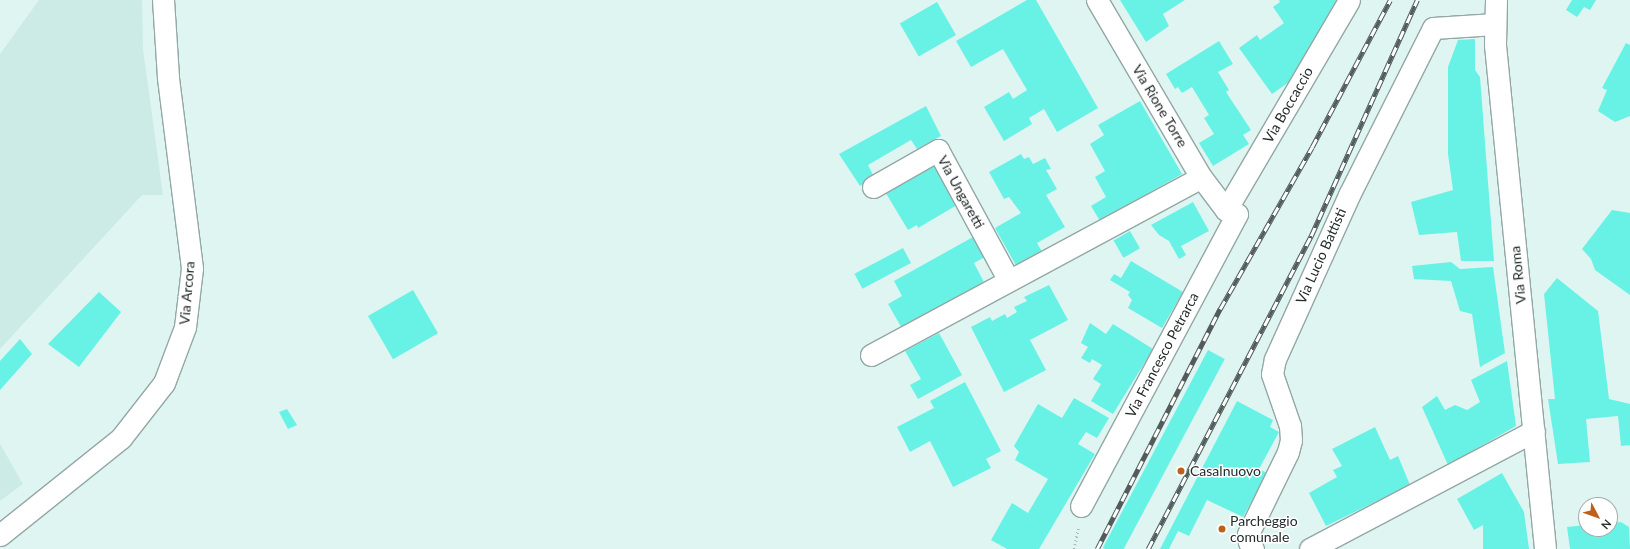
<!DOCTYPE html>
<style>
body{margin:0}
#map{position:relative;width:1630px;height:549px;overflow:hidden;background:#dff5f2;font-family:Lato,sans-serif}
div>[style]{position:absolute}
.built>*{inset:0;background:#ccebe7}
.building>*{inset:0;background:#68f2e6;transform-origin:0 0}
.path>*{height:2.5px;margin-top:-1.25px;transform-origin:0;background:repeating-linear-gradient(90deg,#a6b8b5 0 1px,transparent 0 4px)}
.roads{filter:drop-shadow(1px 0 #93a7a5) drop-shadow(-1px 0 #93a7a5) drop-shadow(0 1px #93a7a5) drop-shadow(0 -1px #93a7a5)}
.street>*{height:21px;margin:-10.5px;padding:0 10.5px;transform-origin:10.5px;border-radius:10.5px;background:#fff}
.rail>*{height:4.5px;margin-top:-2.25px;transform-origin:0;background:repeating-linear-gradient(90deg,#fff 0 9px,#515c5b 0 18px);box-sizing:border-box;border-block:1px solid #515c5b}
.dots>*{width:11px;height:11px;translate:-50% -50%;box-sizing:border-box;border:2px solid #fff;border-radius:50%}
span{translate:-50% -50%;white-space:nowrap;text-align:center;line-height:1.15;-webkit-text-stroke:3px #fff;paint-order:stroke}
.street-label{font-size:14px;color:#232b2a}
.poi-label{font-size:14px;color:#232b2a}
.left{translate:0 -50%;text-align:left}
.north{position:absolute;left:1578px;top:497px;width:40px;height:40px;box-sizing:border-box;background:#fff;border:1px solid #a7aaaa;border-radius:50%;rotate:131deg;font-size:11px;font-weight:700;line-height:16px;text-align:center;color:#232b2a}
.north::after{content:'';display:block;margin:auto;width:14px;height:18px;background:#bf601a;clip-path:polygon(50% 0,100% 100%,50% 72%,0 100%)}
</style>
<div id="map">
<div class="built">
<div style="clip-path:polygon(39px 0,142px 0,143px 49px,163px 195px,142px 195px,0 349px,0 54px)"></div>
<div style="clip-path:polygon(0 444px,23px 484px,0 501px)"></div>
</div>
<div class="building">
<div style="clip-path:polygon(1027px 0,1036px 0,1098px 108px,1057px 132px,1044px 109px,1029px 118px,1032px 124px,1004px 141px,984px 107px,1009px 92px,1013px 99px,1027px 90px,1003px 49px,971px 67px,956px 41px)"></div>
<div style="clip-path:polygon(1120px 0,1185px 0,1163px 14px,1169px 26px,1146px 42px)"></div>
<div style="clip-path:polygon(1279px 0,1336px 0,1339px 3px,1305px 71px,1272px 94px,1239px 48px,1257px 35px,1260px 40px,1284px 23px,1273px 7px,1280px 2px)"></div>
<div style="clip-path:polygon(1572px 0,1596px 0,1590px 10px,1584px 7px,1577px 17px,1566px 10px)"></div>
<div style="left:937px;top:2px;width:38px;height:43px;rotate:60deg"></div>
<div style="clip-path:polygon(1475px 39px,1475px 70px,1480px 77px,1494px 261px,1461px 261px,1457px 232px,1419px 235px,1411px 202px,1453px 190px,1448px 154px,1448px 67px,1458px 40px)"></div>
<div style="clip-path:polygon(1219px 41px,1233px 64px,1218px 72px,1229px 90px,1226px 92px,1251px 130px,1243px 135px,1249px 144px,1213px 166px,1199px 143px,1214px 134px,1204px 118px,1209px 115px,1192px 87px,1182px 93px,1178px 87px,1175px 89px,1166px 74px)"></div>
<div style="clip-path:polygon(1626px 43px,1630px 45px,1630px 116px,1615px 122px,1598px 111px,1607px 90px,1602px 88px)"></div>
<div style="clip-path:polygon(1140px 101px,1182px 174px,1100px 221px,1091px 206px,1106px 197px,1095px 177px,1105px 171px,1090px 144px,1104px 135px,1098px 125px)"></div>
<div style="clip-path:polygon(926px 106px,941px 136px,917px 149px,911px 140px,868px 165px,874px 177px,860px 186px,839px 154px)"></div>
<div style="clip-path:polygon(1021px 154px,1024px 159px,1029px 157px,1033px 164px,1045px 158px,1051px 169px,1046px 170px,1057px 189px,1046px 195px,1065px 227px,1037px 243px,1044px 255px,1018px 269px,995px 228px,1021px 213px,1009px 197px,1004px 199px,989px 172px)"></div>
<div style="clip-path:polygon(933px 164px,957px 205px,918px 228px,917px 225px,908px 230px,884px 190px)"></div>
<div style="clip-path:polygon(1193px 202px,1209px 231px,1181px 246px,1186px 255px,1179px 259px,1169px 241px,1159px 235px,1151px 225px)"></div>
<div style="clip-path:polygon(1612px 210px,1630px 213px,1630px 295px,1595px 270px,1591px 259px,1582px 249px)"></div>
<div style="left:1130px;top:231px;width:20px;height:19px;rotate:60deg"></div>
<div style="clip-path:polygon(973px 237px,985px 257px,974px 263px,986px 286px,904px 332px,888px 304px,902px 296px,894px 281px)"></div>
<div style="left:903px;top:248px;width:17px;height:55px;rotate:62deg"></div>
<div style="clip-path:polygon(1131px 261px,1183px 292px,1162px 328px,1128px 308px,1132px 300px,1128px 295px,1130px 292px,1110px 280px,1114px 274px,1121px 278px)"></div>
<div style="clip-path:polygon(1451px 262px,1460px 269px,1493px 267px,1505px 353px,1480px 367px,1472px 314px,1460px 311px,1451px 281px,1414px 279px,1412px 266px)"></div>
<div style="clip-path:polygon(1557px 278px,1598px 311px,1609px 399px,1630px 404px,1630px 445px,1621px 446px,1618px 416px,1586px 419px,1590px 462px,1558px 464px,1548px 399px,1555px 399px,1544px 294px)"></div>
<div style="clip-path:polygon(1049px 285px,1068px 320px,1030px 340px,1046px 370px,1004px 392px,971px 327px,990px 317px,992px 321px,1005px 314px,1007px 318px,1017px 312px,1014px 307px,1027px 301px,1024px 297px)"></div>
<div style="left:413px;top:290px;width:50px;height:52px;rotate:60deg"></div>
<div style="clip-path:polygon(99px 292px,121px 312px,79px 367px,48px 344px)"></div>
<div style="clip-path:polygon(1090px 323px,1106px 334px,1113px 324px,1153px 349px,1113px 414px,1091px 401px,1101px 384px,1093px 379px,1102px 365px,1092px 359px,1090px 363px,1081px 358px,1088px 347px,1081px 343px)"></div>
<div style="clip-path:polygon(939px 333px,962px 375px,918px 399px,910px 385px,921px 379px,905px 351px)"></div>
<div style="clip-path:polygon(20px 339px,32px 354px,0 390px,0 361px)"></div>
<div style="left:1208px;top:350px;width:19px;height:224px;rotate:28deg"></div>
<div style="clip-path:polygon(1507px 361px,1516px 426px,1448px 465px,1422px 407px,1437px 396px,1445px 410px,1455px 405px,1467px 410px,1480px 402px,1471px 380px)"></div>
<div style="clip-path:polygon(965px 382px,1001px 451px,986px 459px,991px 468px,953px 487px,930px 441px,910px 452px,897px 427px,934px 408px,930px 401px)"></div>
<div style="clip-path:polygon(1074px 398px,1109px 418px,1097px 438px,1086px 432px,1078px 444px,1095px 454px,1039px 549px,1007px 549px,991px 540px,1012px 503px,1028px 513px,1048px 479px,1015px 460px,1019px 452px,1014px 446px,1038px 404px,1062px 418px)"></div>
<div style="clip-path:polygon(1237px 401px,1273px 420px,1270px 427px,1279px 432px,1259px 469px,1267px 473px,1243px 517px,1207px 500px,1189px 536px,1178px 531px,1169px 549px,1160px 549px)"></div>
<div style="clip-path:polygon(287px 409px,297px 425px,288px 429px,279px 412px)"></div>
<div style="clip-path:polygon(1375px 427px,1390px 460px,1398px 456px,1410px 485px,1326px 526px,1309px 493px,1337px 477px,1333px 470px,1342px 466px,1332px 449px)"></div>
<div style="clip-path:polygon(1502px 473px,1524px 512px,1529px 549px,1483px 549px,1483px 525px,1474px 530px,1457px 499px)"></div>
<div style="clip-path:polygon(1621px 522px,1629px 527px,1630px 549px,1570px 549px,1567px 527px,1586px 525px,1586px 529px,1610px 529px,1610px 523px)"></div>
</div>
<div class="path">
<div style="left:1074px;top:549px;width:21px;rotate:-79deg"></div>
</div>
<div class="roads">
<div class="street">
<div style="left:1097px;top:0;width:205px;rotate:59.6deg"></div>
<div style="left:1201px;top:177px;width:41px;rotate:52.9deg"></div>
<div style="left:1496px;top:0;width:45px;rotate:91.3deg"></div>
<div style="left:1495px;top:45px;width:506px;rotate:84.33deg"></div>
<div style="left:873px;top:187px;width:75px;rotate:-29.6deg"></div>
<div style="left:938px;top:150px;width:147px;rotate:61.5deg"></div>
<div style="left:1226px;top:210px;width:243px;rotate:-59.6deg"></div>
<div style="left:871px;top:355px;width:375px;rotate:-28.3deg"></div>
<div style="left:1081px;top:506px;width:331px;rotate:-61.9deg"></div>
<div style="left:1237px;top:214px;width:12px;rotate:-160deg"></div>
<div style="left:0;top:535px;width:155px;rotate:-38.7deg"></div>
<div style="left:121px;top:438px;width:70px;rotate:-52deg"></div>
<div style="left:164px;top:383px;width:60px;rotate:-69.4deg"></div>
<div style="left:185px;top:327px;width:59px;rotate:-83.2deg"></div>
<div style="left:192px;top:268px;width:193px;rotate:-97.2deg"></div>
<div style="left:168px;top:77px;width:77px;rotate:-93.7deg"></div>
<div style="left:1253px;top:549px;width:8px;rotate:-120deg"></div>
<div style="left:1249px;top:542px;width:8px;rotate:-97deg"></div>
<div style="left:1248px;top:534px;width:91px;rotate:-64deg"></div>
<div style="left:1288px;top:452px;width:12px;rotate:-76deg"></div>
<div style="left:1291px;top:440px;width:14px;rotate:-94deg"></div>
<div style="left:1290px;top:426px;width:55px;rotate:-109.1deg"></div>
<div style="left:1272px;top:374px;width:15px;rotate:-79deg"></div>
<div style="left:1275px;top:359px;width:180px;rotate:-65.7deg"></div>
<div style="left:1349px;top:195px;width:187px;rotate:-63.3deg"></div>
<div style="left:1433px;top:28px;width:62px;rotate:-3.7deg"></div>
<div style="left:1310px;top:549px;width:253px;rotate:-27.8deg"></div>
</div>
</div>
<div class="rail">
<div style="left:1097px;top:549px;width:270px;rotate:-62.9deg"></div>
<div style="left:1220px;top:309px;width:186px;rotate:-60.4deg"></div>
<div style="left:1312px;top:147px;width:166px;rotate:-62deg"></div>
<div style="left:1148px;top:549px;width:353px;rotate:-62.5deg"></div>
<div style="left:1311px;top:236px;width:259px;rotate:-65.8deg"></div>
</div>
<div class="dots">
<div style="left:1181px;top:471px;background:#bf601a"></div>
<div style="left:1222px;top:529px;background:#bf601a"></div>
</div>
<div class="street-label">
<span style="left:1288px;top:105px;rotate:-60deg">Via Boccaccio</span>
<span style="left:1160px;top:106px;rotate:59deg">Via Rione Torre</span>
<span style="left:961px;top:192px;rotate:61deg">Via Ungaretti</span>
<span style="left:1321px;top:256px;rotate:-66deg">Via Lucio Battisti</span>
<span style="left:1518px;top:275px;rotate:-96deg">Via Roma</span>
<span style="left:187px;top:293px;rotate:-85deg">Via Arcora</span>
<span style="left:1162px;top:355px;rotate:-62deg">Via Francesco Petrarca</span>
</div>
<div class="poi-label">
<span class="left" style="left:1190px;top:471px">Casalnuovo</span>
<span class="left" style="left:1230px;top:529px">Parcheggio<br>comunale</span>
</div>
<div class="north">N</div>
</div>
